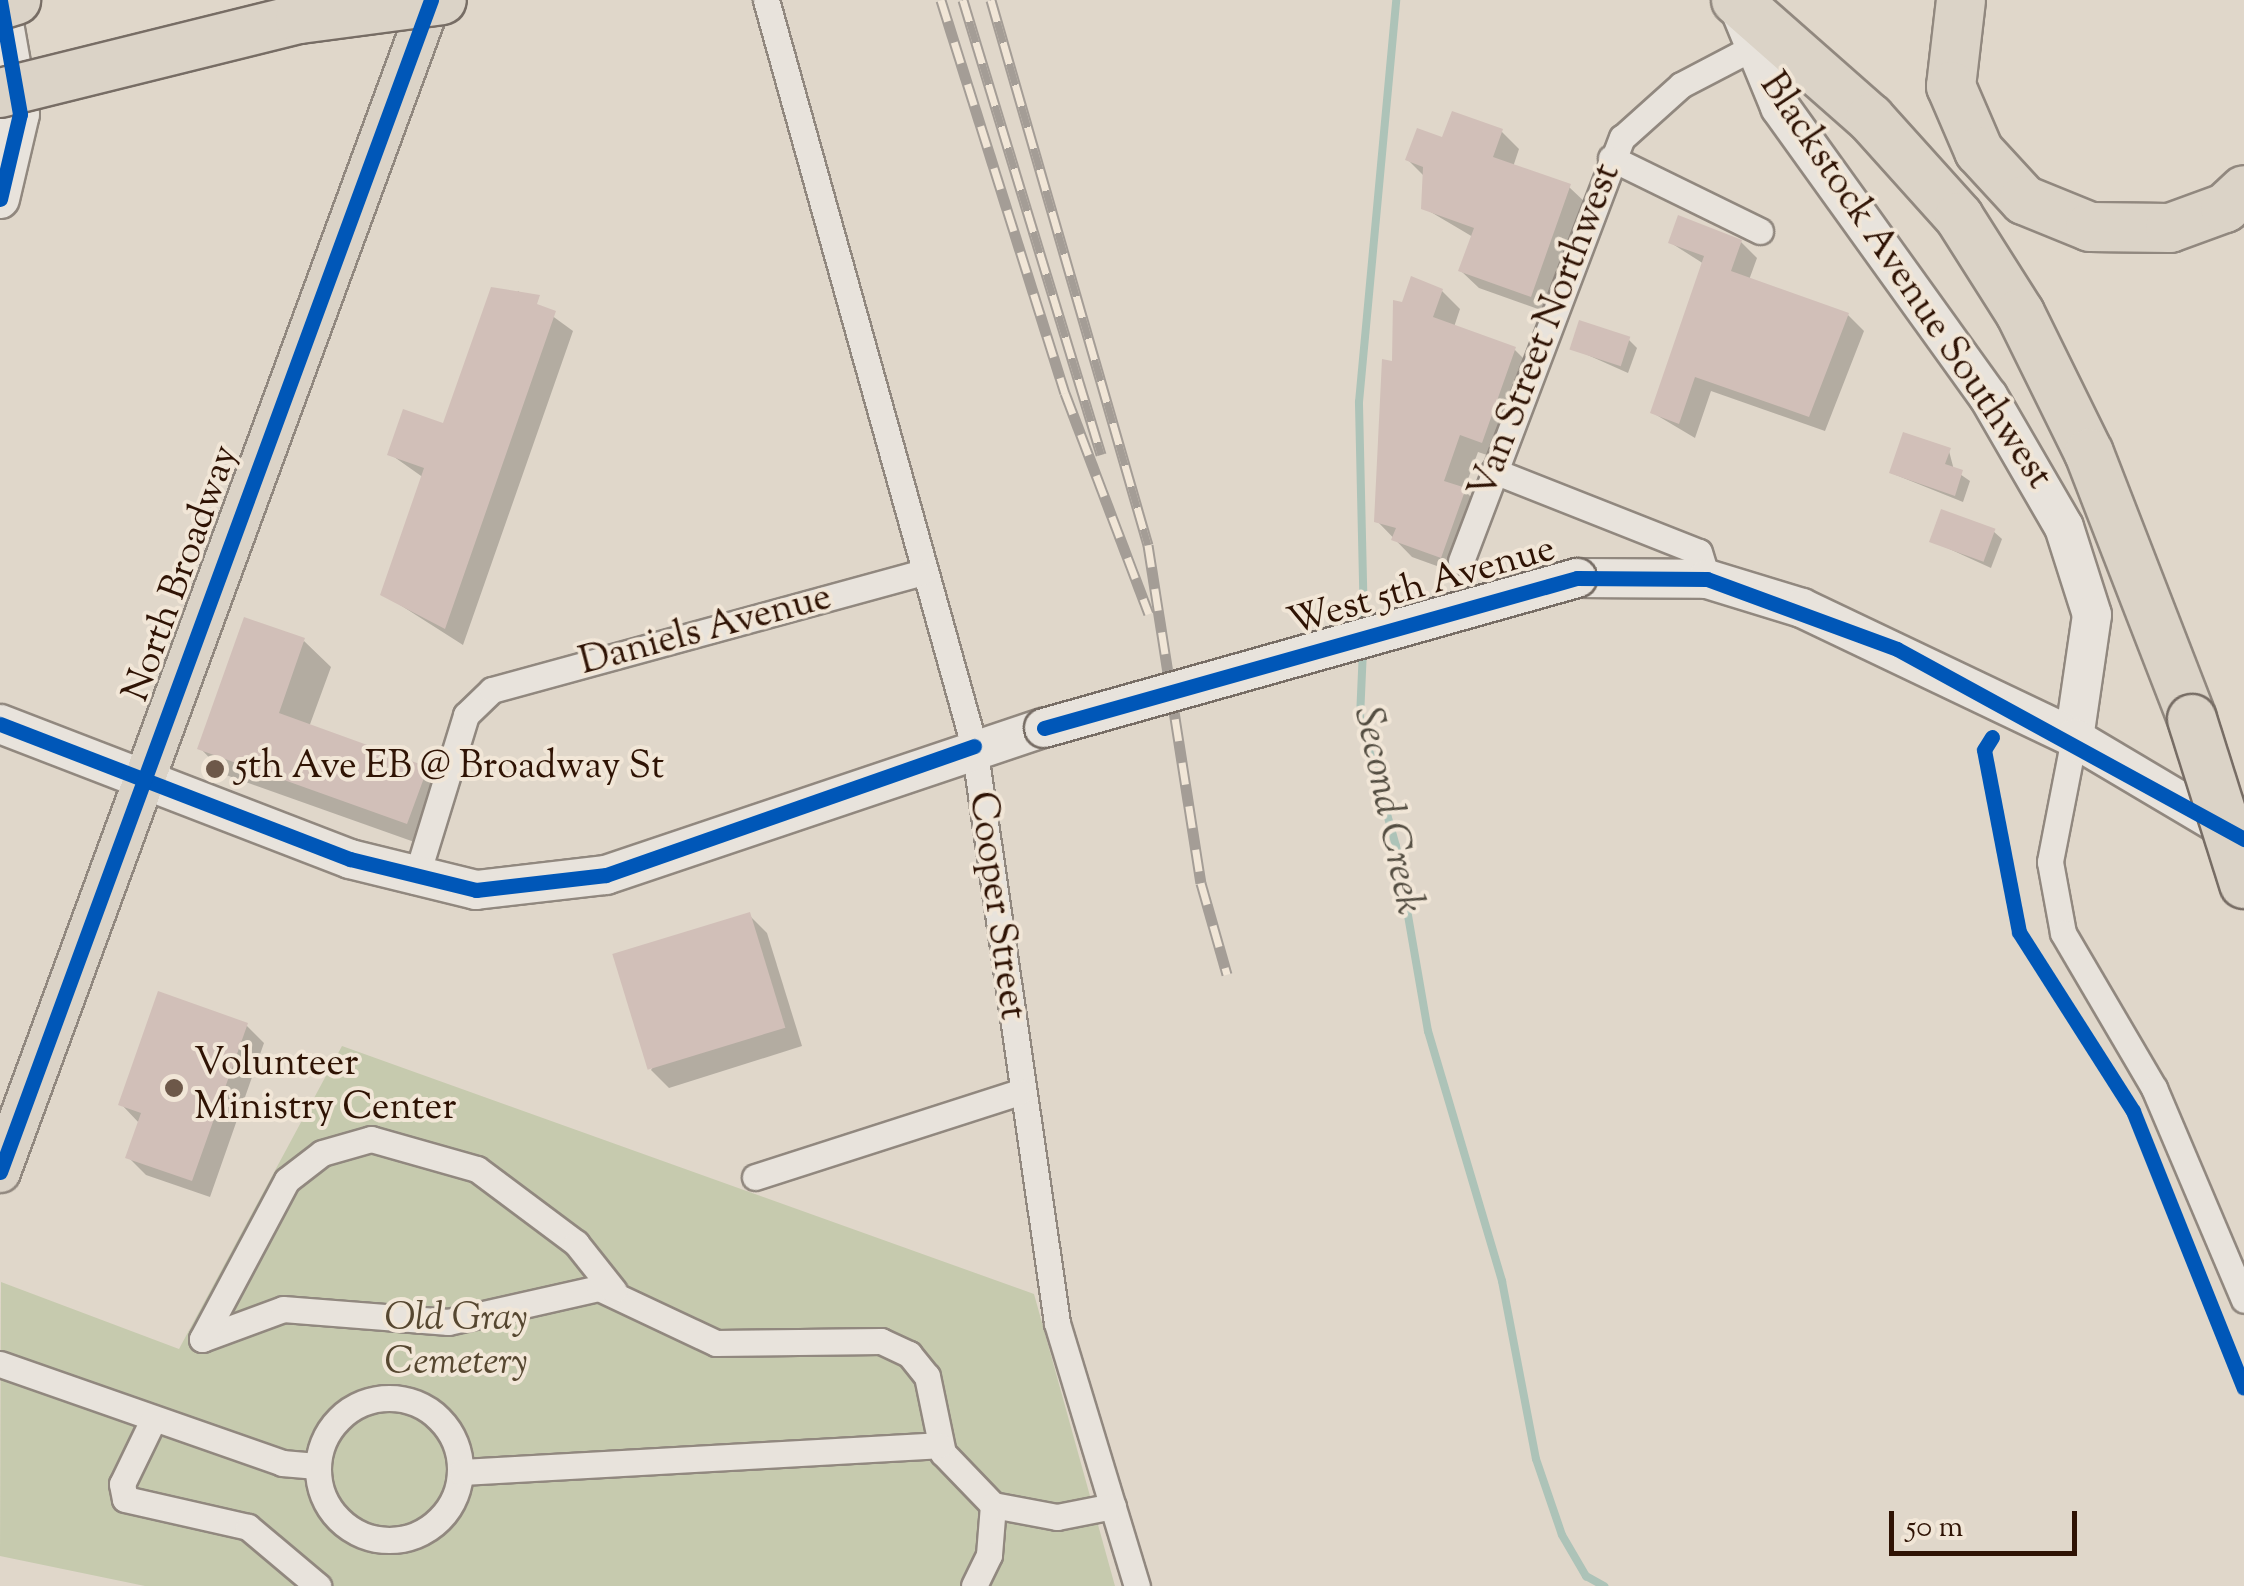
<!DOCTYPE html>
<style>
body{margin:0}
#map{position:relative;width:2244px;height:1586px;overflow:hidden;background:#e0d7ca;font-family:"Sorts Mill Goudy",serif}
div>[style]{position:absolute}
.green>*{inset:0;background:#c6caae}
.shadow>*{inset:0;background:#0003}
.stream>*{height:8px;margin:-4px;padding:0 4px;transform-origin:4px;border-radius:4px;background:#adc3b8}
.building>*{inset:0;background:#d1bfb8;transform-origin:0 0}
.roads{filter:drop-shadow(2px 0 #91887f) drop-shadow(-2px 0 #91887f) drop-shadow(0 2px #91887f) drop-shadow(0 -2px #91887f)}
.street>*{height:25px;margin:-12.5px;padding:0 12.5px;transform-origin:12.5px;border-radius:12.5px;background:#e8e3dc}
.street>.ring{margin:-12.5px;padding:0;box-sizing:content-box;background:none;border:25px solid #e8e3dc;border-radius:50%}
.secondary>*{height:38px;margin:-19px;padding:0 19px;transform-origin:19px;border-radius:19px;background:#e8e3dc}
.primary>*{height:40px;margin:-20px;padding:0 20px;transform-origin:20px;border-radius:20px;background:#dbd3c7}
.highway>*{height:48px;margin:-24px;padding:0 24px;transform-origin:24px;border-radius:24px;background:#dbd3c7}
.rail>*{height:11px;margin-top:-5.5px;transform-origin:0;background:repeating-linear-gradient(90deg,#f1e6d7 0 22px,#a49d96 0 44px);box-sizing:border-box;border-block:2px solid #a49d96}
.bridges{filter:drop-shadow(2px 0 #776d65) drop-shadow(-2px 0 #776d65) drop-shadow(0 2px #776d65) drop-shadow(0 -2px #776d65)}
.secondary-bridge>*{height:38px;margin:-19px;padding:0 19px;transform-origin:19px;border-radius:19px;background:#e8e3dc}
.highway-bridge>*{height:48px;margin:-24px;padding:0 24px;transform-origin:24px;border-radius:24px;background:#dbd3c7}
.cycleway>*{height:15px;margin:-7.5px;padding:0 7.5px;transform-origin:7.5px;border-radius:7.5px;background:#0057b8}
.dots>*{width:28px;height:28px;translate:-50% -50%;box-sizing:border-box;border:5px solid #f1e6d7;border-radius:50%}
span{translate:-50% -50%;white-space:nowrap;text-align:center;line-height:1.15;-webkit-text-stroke:8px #f1e6d7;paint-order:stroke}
.street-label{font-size:38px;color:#2f1304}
.poi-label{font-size:38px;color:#2f1304}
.left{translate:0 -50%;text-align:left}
.park-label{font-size:38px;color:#564730;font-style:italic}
.water-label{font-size:40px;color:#534d41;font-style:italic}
.scale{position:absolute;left:1889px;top:1511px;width:188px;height:45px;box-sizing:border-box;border:5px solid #2f1304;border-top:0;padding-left:12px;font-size:30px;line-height:35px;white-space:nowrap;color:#2f1304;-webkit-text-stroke:8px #f1e6d7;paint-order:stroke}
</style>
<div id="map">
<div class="green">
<div style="clip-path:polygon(342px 1046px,1034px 1294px,1115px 1586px,145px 1586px,0 1556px,1px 1282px,179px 1349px)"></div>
</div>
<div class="shadow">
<div style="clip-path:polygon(1501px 131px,1519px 149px,1513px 167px,1569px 187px,1587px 204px,1549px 313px,1479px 288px,1461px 271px,1473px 237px,1424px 208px,1425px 177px,1408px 160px,1444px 140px)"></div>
<div style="clip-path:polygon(1741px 242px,1757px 258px,1749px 280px,1848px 315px,1864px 331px,1825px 431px,1711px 391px,1695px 438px,1653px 413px,1704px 264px,1671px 243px)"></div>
<div style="clip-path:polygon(518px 291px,573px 331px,463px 645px,383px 594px,424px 478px,390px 454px,444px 426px)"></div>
<div style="clip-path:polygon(1442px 291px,1460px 309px,1454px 327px,1514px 349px,1532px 367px,1499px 459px,1478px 452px,1464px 490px,1482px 508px,1459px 574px,1412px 557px,1377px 521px,1404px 306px)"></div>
<div style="clip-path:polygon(1628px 339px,1637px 348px,1628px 373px,1572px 348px)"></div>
<div style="clip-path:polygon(1949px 451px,1954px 470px,1970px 481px,1963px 502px,1891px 473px)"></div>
<div style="clip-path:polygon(1993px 531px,2002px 539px,1991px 568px,1932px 541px)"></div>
<div style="clip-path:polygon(304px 641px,331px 667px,309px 727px,427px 769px,453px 796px,434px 849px,226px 775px,200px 748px)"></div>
<div style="clip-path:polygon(749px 915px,767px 933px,802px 1046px,669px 1088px,651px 1070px)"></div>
<div style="clip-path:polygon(246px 1025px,264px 1043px,210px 1197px,146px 1175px,128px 1157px,140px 1124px,121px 1104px)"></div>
</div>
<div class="stream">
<div style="left:1364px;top:625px;width:223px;rotate:-91.3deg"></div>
<div style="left:1359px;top:402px;width:404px;rotate:-84.7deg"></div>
<div style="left:1363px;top:649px;width:69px;rotate:92.5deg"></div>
<div style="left:1360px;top:718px;width:133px;rotate:74.3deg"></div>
<div style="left:1396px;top:846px;width:188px;rotate:80.2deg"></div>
<div style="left:1428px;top:1031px;width:261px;rotate:73.5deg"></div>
<div style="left:1502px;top:1281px;width:181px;rotate:79.2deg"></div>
<div style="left:1536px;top:1459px;width:80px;rotate:71.1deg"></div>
<div style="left:1562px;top:1535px;width:48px;rotate:59.7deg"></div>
<div style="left:1586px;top:1576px;width:21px;rotate:29deg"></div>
</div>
<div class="building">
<div style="clip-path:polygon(1452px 111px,1503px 129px,1493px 157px,1571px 184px,1531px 297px,1458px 271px,1474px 228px,1421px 209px,1423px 167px,1405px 160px,1417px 128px,1442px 137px)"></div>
<div style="clip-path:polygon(1678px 215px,1742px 240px,1731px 271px,1849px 313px,1809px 417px,1695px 377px,1679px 424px,1650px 413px,1704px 256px,1668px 243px)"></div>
<div style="clip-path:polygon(1411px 276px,1443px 289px,1433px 317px,1516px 347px,1482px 443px,1460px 435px,1444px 481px,1466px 488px,1441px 558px,1391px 540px,1396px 528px,1374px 522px,1382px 359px,1392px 361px,1393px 300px,1402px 302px)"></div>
<div style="clip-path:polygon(491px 287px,540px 295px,537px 304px,556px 311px,445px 629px,380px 595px,424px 468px,387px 455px,403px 409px,443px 423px)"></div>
<div style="left:1579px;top:320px;width:54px;height:31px;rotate:18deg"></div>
<div style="clip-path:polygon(1903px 432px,1951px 448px,1945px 464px,1963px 470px,1955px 496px,1889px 473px)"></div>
<div style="left:1941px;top:509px;width:58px;height:35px;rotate:20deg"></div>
<div style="clip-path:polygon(244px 617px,305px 638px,279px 713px,428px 767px,407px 824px,197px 749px)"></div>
<div style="left:750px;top:912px;width:121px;height:144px;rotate:73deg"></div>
<div style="clip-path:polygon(158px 991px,248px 1023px,192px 1181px,125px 1158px,141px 1113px,118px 1105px)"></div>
</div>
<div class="roads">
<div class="street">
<div style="left:766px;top:0;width:774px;rotate:74.42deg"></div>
<div style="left:974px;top:746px;width:583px;rotate:81.81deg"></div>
<div style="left:1057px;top:1323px;width:275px;rotate:73.1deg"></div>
<div style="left:1611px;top:158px;width:166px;rotate:26.1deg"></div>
<div style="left:1494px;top:471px;width:220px;rotate:21.6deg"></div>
<div style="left:1699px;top:552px;width:28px;rotate:73deg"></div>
<div style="left:1461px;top:561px;width:453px;rotate:-69.2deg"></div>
<div style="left:1622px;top:138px;width:79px;rotate:-41.9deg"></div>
<div style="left:1681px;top:85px;width:78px;rotate:-27.6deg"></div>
<div style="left:2074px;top:738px;width:126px;rotate:101deg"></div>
<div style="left:2050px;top:862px;width:72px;rotate:79.6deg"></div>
<div style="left:2063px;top:933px;width:180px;rotate:59.6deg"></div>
<div style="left:2154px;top:1088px;width:230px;rotate:67deg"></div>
<div style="left:415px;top:881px;width:174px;rotate:-72.9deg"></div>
<div style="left:466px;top:715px;width:36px;rotate:-44deg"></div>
<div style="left:492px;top:690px;width:445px;rotate:-15.3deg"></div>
<div style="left:755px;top:1177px;width:278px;rotate:-17.8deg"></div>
<div style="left:202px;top:1339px;width:86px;rotate:-20.3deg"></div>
<div style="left:283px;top:1309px;width:166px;rotate:4.5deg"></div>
<div style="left:448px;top:1322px;width:155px;rotate:-12.7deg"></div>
<div style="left:599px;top:1288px;width:129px;rotate:25.2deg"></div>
<div style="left:716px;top:1343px;width:165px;rotate:-0.7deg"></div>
<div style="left:881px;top:1341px;width:31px;rotate:25deg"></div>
<div style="left:909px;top:1354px;width:28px;rotate:51deg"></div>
<div style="left:927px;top:1376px;width:79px;rotate:78.3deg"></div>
<div style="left:943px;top:1453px;width:72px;rotate:46.1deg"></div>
<div style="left:993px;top:1505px;width:50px;rotate:94.6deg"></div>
<div style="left:989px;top:1555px;width:34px;rotate:116deg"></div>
<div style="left:202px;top:1339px;width:180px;rotate:-61.9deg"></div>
<div style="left:287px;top:1180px;width:44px;rotate:-37.6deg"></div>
<div style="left:322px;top:1153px;width:51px;rotate:-15.9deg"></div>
<div style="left:371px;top:1139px;width:110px;rotate:15.8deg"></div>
<div style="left:477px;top:1169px;width:124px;rotate:36.8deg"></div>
<div style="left:576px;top:1243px;width:61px;rotate:51.6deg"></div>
<div style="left:0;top:1364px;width:299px;rotate:19.3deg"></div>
<div style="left:282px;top:1463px;width:35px;rotate:5deg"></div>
<div class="ring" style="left:318px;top:1398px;width:117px;height:117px"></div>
<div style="left:153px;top:1420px;width:71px;rotate:115.8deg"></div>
<div style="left:122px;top:1484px;width:15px;rotate:79deg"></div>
<div style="left:125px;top:1499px;width:126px;rotate:12.8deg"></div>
<div style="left:248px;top:1527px;width:92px;rotate:40.1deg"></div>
<div style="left:461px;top:1472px;width:479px;rotate:-3.2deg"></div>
<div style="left:993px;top:1505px;width:65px;rotate:10.6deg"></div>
<div style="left:1057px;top:1517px;width:57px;rotate:-11.1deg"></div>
</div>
<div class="secondary">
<div style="left:1736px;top:0;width:116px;rotate:67.6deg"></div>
<div style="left:1780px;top:107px;width:356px;rotate:54.3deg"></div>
<div style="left:1988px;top:396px;width:151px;rotate:59.9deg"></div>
<div style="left:2064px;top:527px;width:92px;rotate:72.3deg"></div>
<div style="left:2092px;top:615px;width:124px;rotate:98.3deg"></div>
<div style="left:0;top:199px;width:87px;rotate:-76.8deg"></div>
<div style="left:20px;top:114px;width:116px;rotate:-100deg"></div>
<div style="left:1577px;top:578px;width:130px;rotate:0.4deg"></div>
<div style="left:1707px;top:579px;width:99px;rotate:17deg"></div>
<div style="left:1802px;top:608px;width:301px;rotate:25.5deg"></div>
<div style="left:2074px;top:738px;width:192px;rotate:30.7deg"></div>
<div style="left:0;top:724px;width:375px;rotate:21.1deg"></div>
<div style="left:350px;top:859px;width:130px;rotate:13.8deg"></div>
<div style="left:476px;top:890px;width:131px;rotate:-6.6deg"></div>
<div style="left:606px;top:875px;width:462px;rotate:-18.6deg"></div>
</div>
<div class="primary">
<div style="left:0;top:1172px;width:1249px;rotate:-69.81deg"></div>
</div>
<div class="highway">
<div style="left:1736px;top:0;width:179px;rotate:41.4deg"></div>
<div style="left:1870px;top:118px;width:133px;rotate:48deg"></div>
<div style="left:1959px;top:217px;width:114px;rotate:57.6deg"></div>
<div style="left:2020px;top:313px;width:156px;rotate:63.8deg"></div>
<div style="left:2089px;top:453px;width:285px;rotate:68.8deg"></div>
<div style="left:1961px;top:0;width:87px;rotate:96.6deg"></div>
<div style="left:1951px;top:86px;width:71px;rotate:66.7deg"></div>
<div style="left:1979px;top:151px;width:67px;rotate:47.4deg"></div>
<div style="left:2024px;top:200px;width:71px;rotate:22.2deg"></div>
<div style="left:2090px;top:227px;width:80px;rotate:0.7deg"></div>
<div style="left:2170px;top:228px;width:59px;rotate:-20deg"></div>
<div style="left:2225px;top:208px;width:26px;rotate:-43deg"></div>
</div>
</div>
<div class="rail">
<div style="left:941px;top:0;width:412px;rotate:72.5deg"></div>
<div style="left:1065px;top:393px;width:236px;rotate:69.2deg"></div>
<div style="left:963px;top:0;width:475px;rotate:73.1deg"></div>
<div style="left:991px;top:0;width:567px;rotate:73.93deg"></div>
<div style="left:1148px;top:545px;width:342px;rotate:81.1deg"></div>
<div style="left:1201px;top:883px;width:95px;rotate:74.1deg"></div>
</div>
<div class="bridges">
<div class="secondary-bridge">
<div style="left:1044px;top:728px;width:554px;rotate:-15.72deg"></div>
</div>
<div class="highway-bridge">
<div style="left:0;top:5px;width:17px;rotate:-17deg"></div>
<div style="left:0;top:93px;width:309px;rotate:-13.9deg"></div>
<div style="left:300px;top:19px;width:143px;rotate:-7.6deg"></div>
<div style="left:2192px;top:719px;width:173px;rotate:72.5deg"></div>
</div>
</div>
<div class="cycleway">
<div style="left:0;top:199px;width:87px;rotate:-76.8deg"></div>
<div style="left:20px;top:114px;width:116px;rotate:-100deg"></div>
<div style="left:0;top:724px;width:375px;rotate:21.1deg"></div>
<div style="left:350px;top:859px;width:130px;rotate:13.8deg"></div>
<div style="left:476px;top:890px;width:131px;rotate:-6.6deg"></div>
<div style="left:606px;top:875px;width:390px;rotate:-19.3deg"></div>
<div style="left:1044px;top:728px;width:554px;rotate:-15.72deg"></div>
<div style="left:1577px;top:578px;width:130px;rotate:0.4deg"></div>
<div style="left:1707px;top:579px;width:202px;rotate:20.2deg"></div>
<div style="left:1897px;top:649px;width:396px;rotate:28.7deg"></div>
<div style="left:1992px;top:737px;width:15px;rotate:122deg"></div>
<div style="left:1984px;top:750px;width:185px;rotate:79.1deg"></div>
<div style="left:2019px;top:932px;width:212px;rotate:57.5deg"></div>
<div style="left:2133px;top:1111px;width:298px;rotate:68.2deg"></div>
<div style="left:0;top:1172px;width:1249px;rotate:-69.81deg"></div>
</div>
<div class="dots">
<div style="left:215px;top:769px;background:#6d5849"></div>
<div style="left:174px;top:1088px;background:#6d5849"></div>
</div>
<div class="street-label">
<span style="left:1904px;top:282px;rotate:56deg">Blackstock Avenue Southwest</span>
<span style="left:1547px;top:332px;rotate:-69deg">Van Street Northwest</span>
<span style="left:183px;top:574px;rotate:-70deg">North Broadway</span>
<span style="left:1422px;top:588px;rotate:-16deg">West 5th Avenue</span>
<span style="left:706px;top:632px;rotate:-15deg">Daniels Avenue</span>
<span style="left:995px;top:906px;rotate:82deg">Cooper Street</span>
</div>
<div class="poi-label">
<span class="left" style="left:235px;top:769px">5th Ave EB @ Broadway St</span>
<span class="left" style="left:194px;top:1088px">Volunteer<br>Ministry Center</span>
</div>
<div class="park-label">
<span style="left:456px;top:1343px">Old Gray<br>Cemetery</span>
</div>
<div class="water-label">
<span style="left:1386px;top:811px;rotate:78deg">Second Creek</span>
</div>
<div class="scale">50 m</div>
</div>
